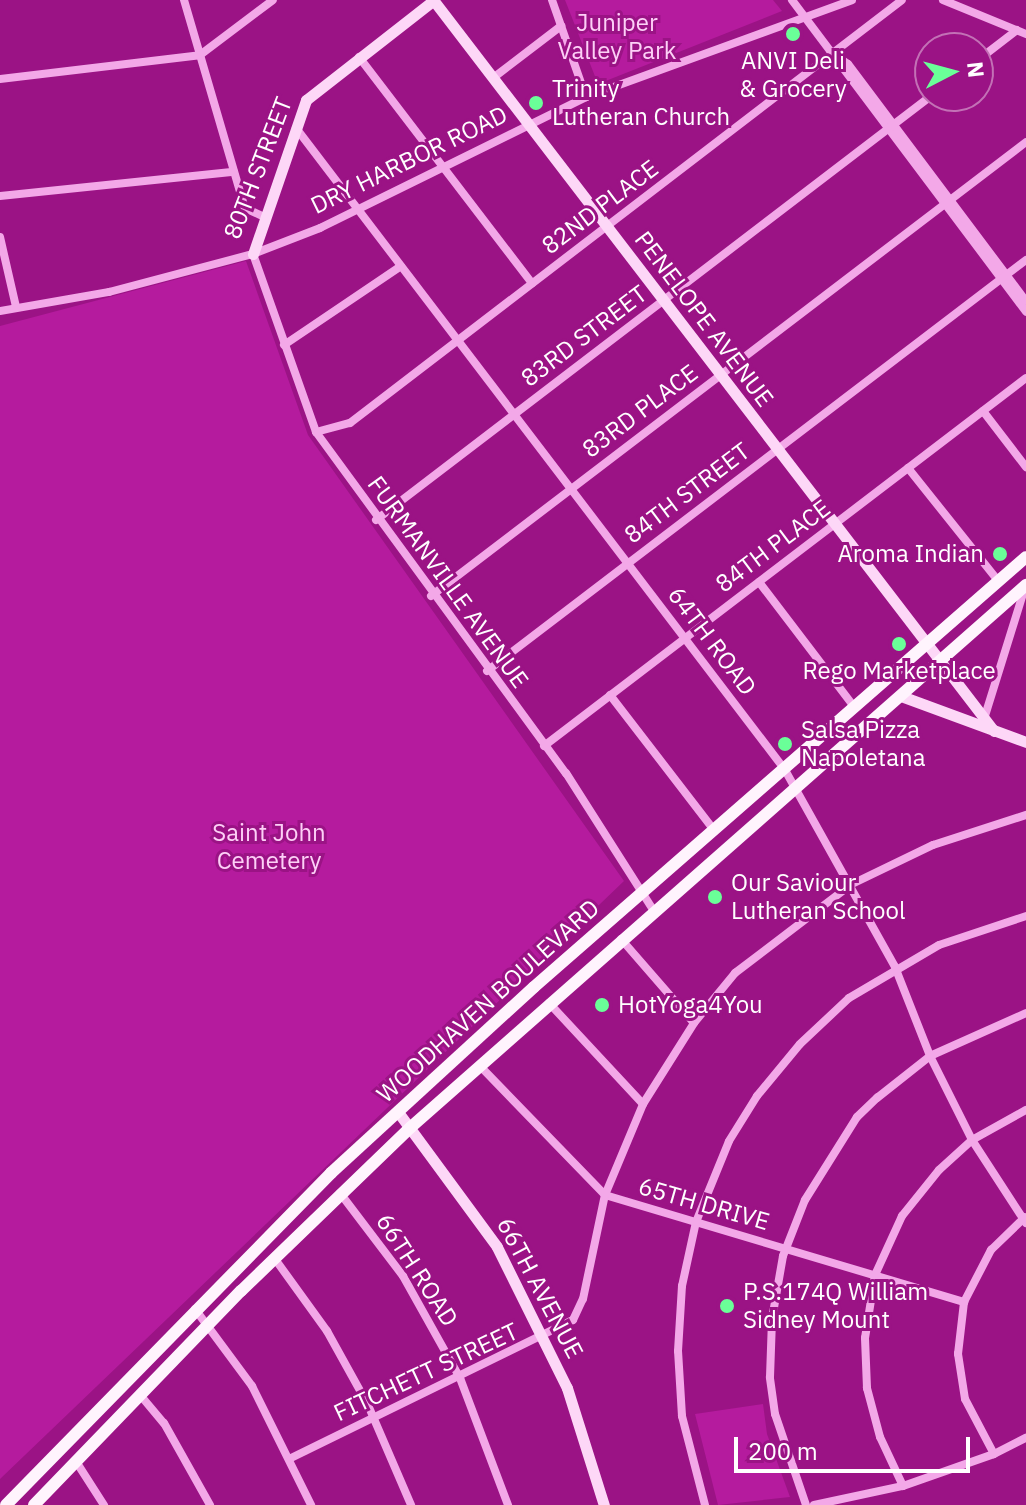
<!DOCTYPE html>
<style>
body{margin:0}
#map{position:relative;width:1026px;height:1505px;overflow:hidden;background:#9b1385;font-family:"IBM Plex Sans",sans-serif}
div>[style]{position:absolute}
.green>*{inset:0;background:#b51b9e}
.street>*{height:8px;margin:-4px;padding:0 4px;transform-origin:4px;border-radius:4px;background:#f3a8e8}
.secondary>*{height:11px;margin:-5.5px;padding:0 5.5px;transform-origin:5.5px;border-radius:5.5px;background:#fdd7f7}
.primary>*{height:12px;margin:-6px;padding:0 6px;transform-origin:6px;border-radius:6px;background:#fff4fd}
.dots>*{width:22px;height:22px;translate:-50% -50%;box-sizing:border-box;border:4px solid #9b1385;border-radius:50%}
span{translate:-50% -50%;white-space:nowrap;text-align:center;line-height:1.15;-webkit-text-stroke:6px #9b1385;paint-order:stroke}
.park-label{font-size:24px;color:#fdd0f7}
.poi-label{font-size:24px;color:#fff}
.left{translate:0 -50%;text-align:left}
.right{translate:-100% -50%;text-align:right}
.street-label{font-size:24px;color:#fff}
.north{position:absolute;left:914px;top:32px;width:80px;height:80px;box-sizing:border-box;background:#9b1385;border:2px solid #c371b6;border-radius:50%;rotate:84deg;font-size:22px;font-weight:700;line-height:32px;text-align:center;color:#fff}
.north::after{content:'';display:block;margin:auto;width:28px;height:36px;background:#6aff98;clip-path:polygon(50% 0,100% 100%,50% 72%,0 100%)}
.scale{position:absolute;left:734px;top:1437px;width:236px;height:36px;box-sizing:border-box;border:4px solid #fff;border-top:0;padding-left:10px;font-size:24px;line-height:28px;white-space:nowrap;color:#fff;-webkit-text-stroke:6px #9b1385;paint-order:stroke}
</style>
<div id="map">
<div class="green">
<div style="clip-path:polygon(565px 0,773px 0,782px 11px,598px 84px)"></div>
<div style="clip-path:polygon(246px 261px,308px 435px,624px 881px,0 1479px,0 326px)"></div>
<div style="clip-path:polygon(763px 1404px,767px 1434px,790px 1497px,718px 1505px,695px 1414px)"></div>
</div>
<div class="street">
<div style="left:184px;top:0;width:217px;rotate:73.7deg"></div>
<div style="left:245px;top:208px;width:21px;rotate:25deg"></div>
<div style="left:552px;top:0;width:103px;rotate:70.7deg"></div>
<div style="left:792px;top:0;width:390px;rotate:53.1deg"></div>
<div style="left:943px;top:0;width:90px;rotate:22.3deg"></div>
<div style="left:834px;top:54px;width:17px;rotate:36deg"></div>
<div style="left:848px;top:64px;width:296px;rotate:53.1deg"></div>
<div style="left:359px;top:57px;width:285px;rotate:52.6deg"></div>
<div style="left:978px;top:60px;width:49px;rotate:-37.6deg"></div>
<div style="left:493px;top:78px;width:86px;rotate:-37.4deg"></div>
<div style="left:0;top:79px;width:201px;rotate:-6.8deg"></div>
<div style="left:200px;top:55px;width:91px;rotate:-37deg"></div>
<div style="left:296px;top:128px;width:807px;rotate:52.7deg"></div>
<div style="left:785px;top:770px;width:226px;rotate:60.8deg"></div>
<div style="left:895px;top:967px;width:96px;rotate:68.5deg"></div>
<div style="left:930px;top:1056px;width:94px;rotate:63.4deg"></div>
<div style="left:972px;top:1140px;width:99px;rotate:57deg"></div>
<div style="left:0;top:196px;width:235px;rotate:-5.9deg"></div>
<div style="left:0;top:237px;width:72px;rotate:77.1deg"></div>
<div style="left:253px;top:254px;width:189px;rotate:70.5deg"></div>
<div style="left:316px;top:432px;width:423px;rotate:53.8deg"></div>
<div style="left:566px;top:773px;width:164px;rotate:57.5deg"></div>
<div style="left:0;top:311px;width:111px;rotate:-9.9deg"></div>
<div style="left:109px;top:292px;width:149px;rotate:-14.8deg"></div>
<div style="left:253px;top:254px;width:72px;rotate:-21.2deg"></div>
<div style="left:320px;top:228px;width:297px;rotate:-26.2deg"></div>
<div style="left:586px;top:97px;width:283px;rotate:-20deg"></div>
<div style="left:284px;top:345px;width:141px;rotate:-34deg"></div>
<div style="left:983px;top:411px;width:71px;rotate:52.5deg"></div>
<div style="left:316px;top:432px;width:35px;rotate:-15deg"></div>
<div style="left:350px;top:423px;width:695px;rotate:-37.46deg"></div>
<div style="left:908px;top:468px;width:146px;rotate:51.4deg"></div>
<div style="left:376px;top:520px;width:698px;rotate:-37.38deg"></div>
<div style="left:759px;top:582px;width:158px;rotate:52.7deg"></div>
<div style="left:431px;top:596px;width:748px;rotate:-37.34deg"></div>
<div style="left:487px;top:671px;width:678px;rotate:-37.33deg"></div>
<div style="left:610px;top:695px;width:170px;rotate:52.4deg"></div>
<div style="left:984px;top:719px;width:138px;rotate:-72.7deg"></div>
<div style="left:544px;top:746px;width:606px;rotate:-37.36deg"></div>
<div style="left:621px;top:939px;width:111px;rotate:49deg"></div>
<div style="left:549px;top:1003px;width:138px;rotate:47.1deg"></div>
<div style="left:480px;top:1066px;width:180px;rotate:45.9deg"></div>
<div style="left:605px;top:1195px;width:375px;rotate:16.6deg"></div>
<div style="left:340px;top:1193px;width:104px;rotate:52.8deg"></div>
<div style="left:403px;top:1276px;width:117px;rotate:60.8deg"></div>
<div style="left:460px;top:1378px;width:136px;rotate:69.3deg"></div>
<div style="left:275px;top:1259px;width:89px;rotate:54.2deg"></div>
<div style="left:327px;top:1331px;width:85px;rotate:61deg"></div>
<div style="left:368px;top:1405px;width:109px;rotate:66.7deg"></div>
<div style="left:195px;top:1309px;width:96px;rotate:53.5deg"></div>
<div style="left:252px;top:1386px;width:133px;rotate:63.6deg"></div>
<div style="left:141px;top:1396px;width:35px;rotate:50deg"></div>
<div style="left:164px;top:1423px;width:94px;rotate:60.7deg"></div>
<div style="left:994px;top:1454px;width:62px;rotate:-117.8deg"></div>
<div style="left:965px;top:1399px;width:46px;rotate:-98.8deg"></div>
<div style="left:958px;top:1354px;width:52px;rotate:-83.4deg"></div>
<div style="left:964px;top:1302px;width:59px;rotate:-62.6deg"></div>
<div style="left:991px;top:1250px;width:47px;rotate:-44.1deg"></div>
<div style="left:291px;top:1458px;width:314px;rotate:-26.1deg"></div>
<div style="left:573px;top:1320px;width:23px;rotate:-65deg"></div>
<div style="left:583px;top:1299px;width:106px;rotate:-78.1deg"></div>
<div style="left:605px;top:1195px;width:99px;rotate:-67.3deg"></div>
<div style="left:643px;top:1104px;width:96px;rotate:-57.8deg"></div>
<div style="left:694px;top:1023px;width:65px;rotate:-50.6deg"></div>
<div style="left:735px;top:973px;width:147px;rotate:-37.3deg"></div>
<div style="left:852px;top:884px;width:90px;rotate:-25.7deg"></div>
<div style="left:933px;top:845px;width:98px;rotate:-17.9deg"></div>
<div style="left:77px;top:1463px;width:50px;rotate:57.3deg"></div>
<div style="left:903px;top:1486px;width:54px;rotate:-115.1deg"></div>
<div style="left:880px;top:1437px;width:51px;rotate:-104.9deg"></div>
<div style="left:867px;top:1388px;width:50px;rotate:-92.3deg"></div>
<div style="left:865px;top:1338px;width:64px;rotate:-81deg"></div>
<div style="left:875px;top:1275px;width:65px;rotate:-65.4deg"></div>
<div style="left:902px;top:1216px;width:59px;rotate:-51.2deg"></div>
<div style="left:939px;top:1170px;width:45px;rotate:-42.3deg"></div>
<div style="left:972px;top:1140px;width:62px;rotate:-29.1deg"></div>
<div style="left:705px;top:1505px;width:92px;rotate:-104.5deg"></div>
<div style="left:682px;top:1416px;width:65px;rotate:-93.5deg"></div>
<div style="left:678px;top:1351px;width:65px;rotate:-86.5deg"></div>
<div style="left:682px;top:1286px;width:66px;rotate:-77.7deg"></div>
<div style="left:696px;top:1222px;width:87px;rotate:-67.8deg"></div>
<div style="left:729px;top:1141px;width:53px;rotate:-58.1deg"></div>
<div style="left:757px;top:1096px;width:67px;rotate:-50.4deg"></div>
<div style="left:800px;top:1044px;width:67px;rotate:-43.2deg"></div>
<div style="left:849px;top:998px;width:104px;rotate:-30.5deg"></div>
<div style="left:939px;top:945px;width:92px;rotate:-18.4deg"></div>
<div style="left:806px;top:1505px;width:96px;rotate:-108.8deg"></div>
<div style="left:775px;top:1414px;width:37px;rotate:-98deg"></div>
<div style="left:770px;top:1377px;width:58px;rotate:-88deg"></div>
<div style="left:772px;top:1319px;width:64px;rotate:-80.1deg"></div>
<div style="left:783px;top:1256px;width:60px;rotate:-68.6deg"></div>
<div style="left:805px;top:1200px;width:98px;rotate:-57.9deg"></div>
<div style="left:857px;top:1117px;width:28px;rotate:-44deg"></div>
<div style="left:877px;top:1098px;width:68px;rotate:-38.4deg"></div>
<div style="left:930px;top:1056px;width:105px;rotate:-24.1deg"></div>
<div style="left:814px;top:1505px;width:91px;rotate:-12.1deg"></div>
<div style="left:903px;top:1486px;width:96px;rotate:-19.4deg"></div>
<div style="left:994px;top:1454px;width:36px;rotate:-27deg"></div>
</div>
<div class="secondary">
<div style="left:434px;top:1px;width:920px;rotate:52.51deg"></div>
<div style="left:253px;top:254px;width:163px;rotate:-71deg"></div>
<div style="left:306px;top:100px;width:162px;rotate:-38deg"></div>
<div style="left:901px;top:696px;width:133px;rotate:20.2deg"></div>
<div style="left:398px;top:1112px;width:167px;rotate:53.7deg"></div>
<div style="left:497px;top:1247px;width:157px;rotate:63.6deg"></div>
<div style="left:567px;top:1388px;width:123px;rotate:72.5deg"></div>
</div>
<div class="primary">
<div style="left:6px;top:1505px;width:465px;rotate:-45.6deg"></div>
<div style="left:331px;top:1173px;width:275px;rotate:-42.5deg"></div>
<div style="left:534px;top:987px;width:653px;rotate:-41.15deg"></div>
<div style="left:34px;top:1505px;width:298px;rotate:-46deg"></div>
<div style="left:241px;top:1291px;width:236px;rotate:-44deg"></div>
<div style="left:411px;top:1127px;width:820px;rotate:-41.39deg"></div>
</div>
<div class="dots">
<div style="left:793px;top:34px;background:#6aff98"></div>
<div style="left:536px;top:103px;background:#6aff98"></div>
<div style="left:1000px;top:554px;background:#6aff98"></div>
<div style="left:899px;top:644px;background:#6aff98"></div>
<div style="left:785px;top:744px;background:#6aff98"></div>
<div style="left:715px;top:897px;background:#6aff98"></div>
<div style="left:602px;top:1005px;background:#6aff98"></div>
<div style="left:727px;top:1306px;background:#6aff98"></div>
</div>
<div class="park-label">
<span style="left:617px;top:37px">Juniper<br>Valley Park</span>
<span style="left:269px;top:847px">Saint John<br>Cemetery</span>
</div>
<div class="poi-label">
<span style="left:793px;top:75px">ANVI Deli<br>&amp; Grocery</span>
<span class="left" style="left:552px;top:103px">Trinity<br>Lutheran Church</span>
<span class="right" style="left:984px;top:554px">Aroma Indian</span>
<span style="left:899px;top:671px">Rego Marketplace</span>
<span class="left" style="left:801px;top:744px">Salsa Pizza<br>Napoletana</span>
<span class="left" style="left:731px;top:897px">Our Saviour<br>Lutheran School</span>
<span class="left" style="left:618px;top:1005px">HotYoga4You</span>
<span class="left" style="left:743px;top:1306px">P.S.174Q William<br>Sidney Mount</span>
</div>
<div class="street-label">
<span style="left:409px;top:160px;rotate:-26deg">DRY HARBOR ROAD</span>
<span style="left:258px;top:168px;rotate:-69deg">80TH STREET</span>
<span style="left:600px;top:207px;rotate:-37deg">82ND PLACE</span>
<span style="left:704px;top:319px;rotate:53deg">PENELOPE AVENUE</span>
<span style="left:584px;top:336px;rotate:-37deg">83RD STREET</span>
<span style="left:640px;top:411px;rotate:-37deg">83RD PLACE</span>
<span style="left:687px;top:493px;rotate:-37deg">84TH STREET</span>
<span style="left:773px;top:546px;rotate:-37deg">84TH PLACE</span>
<span style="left:448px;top:582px;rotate:54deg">FURMANVILLE AVENUE</span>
<span style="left:712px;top:641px;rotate:53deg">64TH ROAD</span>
<span style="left:488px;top:1001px;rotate:-42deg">WOODHAVEN BOULEVARD</span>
<span style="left:704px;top:1204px;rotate:16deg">65TH DRIVE</span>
<span style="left:417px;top:1270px;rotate:57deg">66TH ROAD</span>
<span style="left:540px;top:1288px;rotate:62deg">66TH AVENUE</span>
<span style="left:426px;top:1372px;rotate:-25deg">FITCHETT STREET</span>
</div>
<div class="north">N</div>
<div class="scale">200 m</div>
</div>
